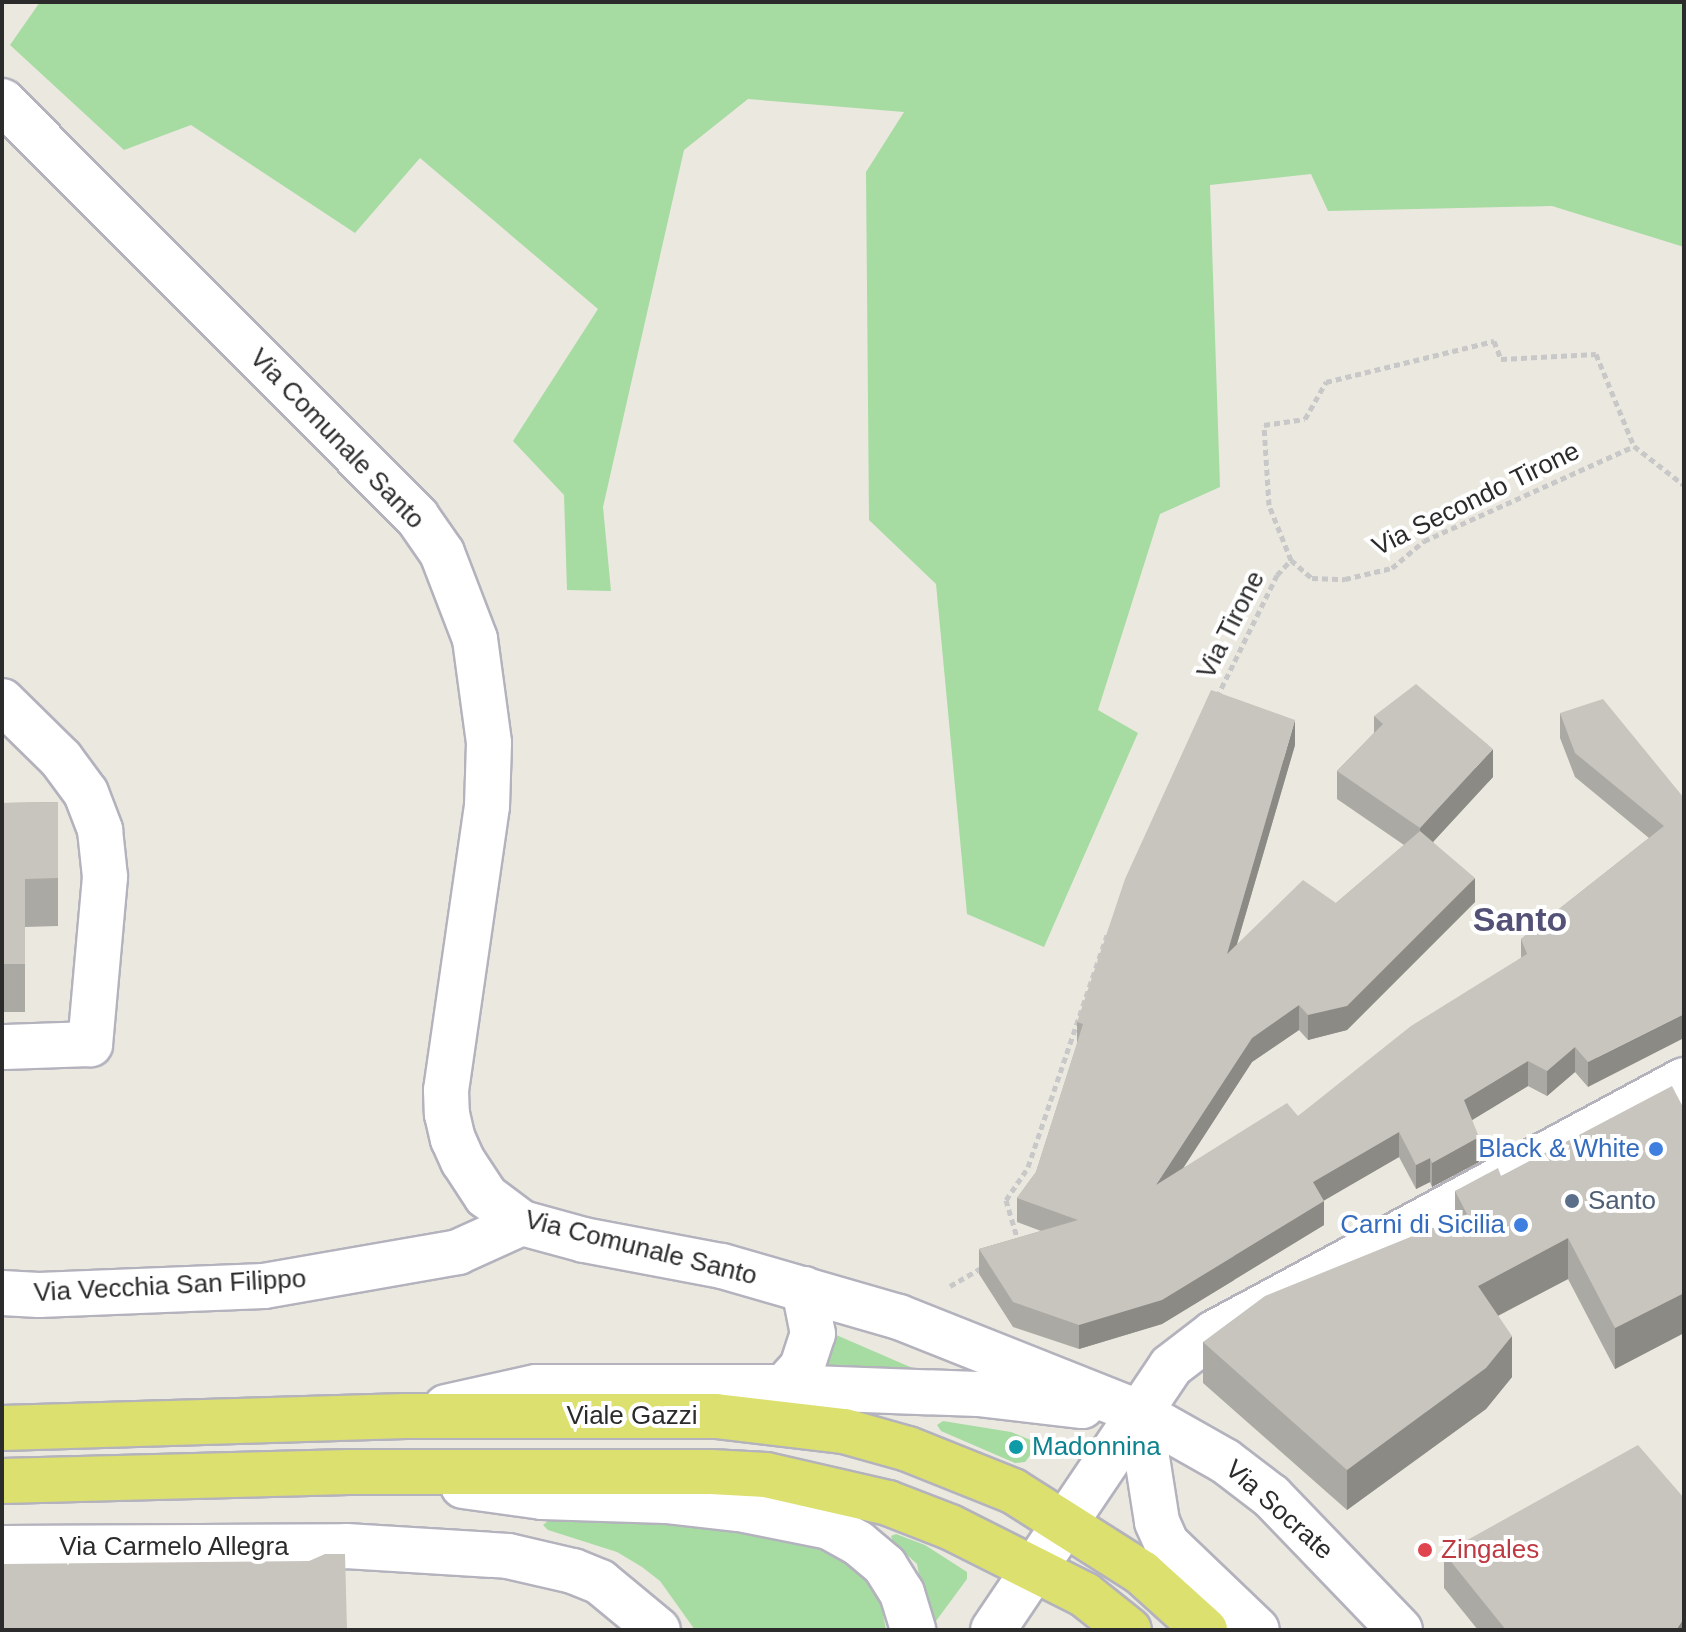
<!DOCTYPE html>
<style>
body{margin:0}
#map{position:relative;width:1686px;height:1632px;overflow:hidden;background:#ebe9df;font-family:Arial,sans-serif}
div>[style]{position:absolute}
.green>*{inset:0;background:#a6dba2}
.path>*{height:5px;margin-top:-2.5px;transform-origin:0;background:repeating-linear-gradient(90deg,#c8c8c8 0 6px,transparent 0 10px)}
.roads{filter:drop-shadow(2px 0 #b3b2bd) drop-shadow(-2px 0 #b3b2bd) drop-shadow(0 2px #b3b2bd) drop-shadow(0 -2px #b3b2bd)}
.minor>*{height:44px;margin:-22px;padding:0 22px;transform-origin:22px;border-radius:22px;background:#fff}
.major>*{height:44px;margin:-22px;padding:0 22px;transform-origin:22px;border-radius:22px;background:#dce06f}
.wall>*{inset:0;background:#aba9a3}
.shaded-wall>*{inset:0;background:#8b8a85}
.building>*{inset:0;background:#c7c5be}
.dots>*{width:22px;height:22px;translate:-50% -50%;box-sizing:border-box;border:4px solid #fff;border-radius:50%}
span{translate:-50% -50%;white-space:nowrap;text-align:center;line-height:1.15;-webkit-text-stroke:8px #fff;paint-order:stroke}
.street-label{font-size:26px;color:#2b2b2b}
.shop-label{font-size:26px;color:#366cbe}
.right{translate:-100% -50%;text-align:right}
.service-label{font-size:26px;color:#4e5e75}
.left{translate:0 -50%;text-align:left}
.culture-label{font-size:26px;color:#0d838f}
.health-label{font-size:26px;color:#be3a42}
.district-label{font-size:34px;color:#545176;font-weight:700}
.frame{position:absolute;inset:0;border:4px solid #2b2b2b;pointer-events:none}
</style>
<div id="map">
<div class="green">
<div style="clip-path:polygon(40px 2px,1684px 2px,1684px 247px,1552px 206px,1328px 211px,1311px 174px,1210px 185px,1220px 487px,1160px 514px,1098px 710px,1138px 733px,1044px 947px,967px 914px,936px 584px,869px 520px,866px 172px,904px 112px,748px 99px,684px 150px,603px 507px,611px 591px,567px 590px,564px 495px,513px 441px,598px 309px,420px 158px,355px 233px,191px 125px,124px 150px,10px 45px)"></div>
<div style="clip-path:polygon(834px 1334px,940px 1380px,824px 1372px)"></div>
<div style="clip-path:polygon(943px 1421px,1011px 1432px,1033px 1441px,1035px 1449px,1025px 1462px,1015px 1463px,941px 1431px,937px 1425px)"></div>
<div style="clip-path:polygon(548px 1521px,704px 1521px,840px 1551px,879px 1592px,886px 1630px,695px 1630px,660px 1581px,642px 1567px,617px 1552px,548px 1530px,543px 1525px)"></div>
<div style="clip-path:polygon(896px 1534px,925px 1545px,967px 1572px,967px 1579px,936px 1621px,928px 1620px,917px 1564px,893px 1542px,891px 1536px)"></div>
</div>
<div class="path">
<div style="left:1291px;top:560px;width:28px;rotate:41deg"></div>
<div style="left:1312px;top:578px;width:33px;rotate:2deg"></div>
<div style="left:1345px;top:579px;width:48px;rotate:-13.2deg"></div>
<div style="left:1392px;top:568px;width:42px;rotate:-40.2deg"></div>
<div style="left:1424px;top:541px;width:230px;rotate:-24.3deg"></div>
<div style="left:1217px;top:697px;width:136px;rotate:-63.8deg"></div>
<div style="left:1277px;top:575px;width:21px;rotate:-47deg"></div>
<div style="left:1291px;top:560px;width:59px;rotate:-111.8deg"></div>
<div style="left:1269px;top:505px;width:80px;rotate:-93.6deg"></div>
<div style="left:1264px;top:425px;width:41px;rotate:-8.3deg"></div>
<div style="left:1305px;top:419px;width:43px;rotate:-60.4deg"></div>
<div style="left:1326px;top:382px;width:173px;rotate:-13.7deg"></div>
<div style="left:1494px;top:341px;width:19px;rotate:69deg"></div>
<div style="left:1501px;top:359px;width:95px;rotate:-3deg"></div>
<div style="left:1596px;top:354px;width:100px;rotate:67.6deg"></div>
<div style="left:1634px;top:446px;width:63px;rotate:38deg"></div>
<div style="left:1019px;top:1244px;width:46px;rotate:-106.5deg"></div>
<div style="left:1006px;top:1200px;width:40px;rotate:-56deg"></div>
<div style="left:1028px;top:1167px;width:245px;rotate:-71.2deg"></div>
<div style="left:950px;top:1286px;width:38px;rotate:-30deg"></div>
</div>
<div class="roads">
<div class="minor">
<div style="left:2px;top:101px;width:588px;rotate:45.07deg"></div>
<div style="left:417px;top:517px;width:44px;rotate:55.2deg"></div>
<div style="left:442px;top:553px;width:92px;rotate:69deg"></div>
<div style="left:475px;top:639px;width:105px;rotate:82.3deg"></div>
<div style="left:489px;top:743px;width:63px;rotate:91.8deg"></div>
<div style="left:487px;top:806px;width:287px;rotate:98.2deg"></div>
<div style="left:446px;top:1090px;width:24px;rotate:88deg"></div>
<div style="left:447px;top:1114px;width:26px;rotate:77deg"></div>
<div style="left:453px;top:1139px;width:24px;rotate:66deg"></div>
<div style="left:463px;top:1161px;width:42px;rotate:56.7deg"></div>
<div style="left:486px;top:1196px;width:45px;rotate:36.9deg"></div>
<div style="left:522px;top:1223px;width:64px;rotate:15.3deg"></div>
<div style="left:584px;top:1240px;width:140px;rotate:10.7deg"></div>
<div style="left:722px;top:1266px;width:184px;rotate:16.1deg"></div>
<div style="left:899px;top:1317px;width:259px;rotate:21.7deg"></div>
<div style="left:1140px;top:1413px;width:98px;rotate:29.5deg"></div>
<div style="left:1225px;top:1461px;width:58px;rotate:37.3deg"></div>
<div style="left:1271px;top:1496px;width:186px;rotate:46.1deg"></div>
<div style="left:2px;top:701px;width:83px;rotate:44.5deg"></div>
<div style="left:61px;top:759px;width:42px;rotate:53.7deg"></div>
<div style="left:86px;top:793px;width:40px;rotate:69deg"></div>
<div style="left:100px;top:830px;width:47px;rotate:83.9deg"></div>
<div style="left:105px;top:877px;width:168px;rotate:95.1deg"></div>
<div style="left:90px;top:1044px;width:88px;rotate:178deg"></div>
<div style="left:2px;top:1293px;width:37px;rotate:3deg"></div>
<div style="left:39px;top:1295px;width:225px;rotate:-2.3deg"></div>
<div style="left:264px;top:1286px;width:197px;rotate:-9.9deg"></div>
<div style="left:458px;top:1252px;width:70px;rotate:-24.4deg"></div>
<div style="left:784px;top:1387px;width:27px;rotate:-48deg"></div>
<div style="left:802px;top:1367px;width:35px;rotate:-72deg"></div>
<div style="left:813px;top:1334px;width:46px;rotate:-101.3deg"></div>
<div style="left:446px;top:1407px;width:92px;rotate:-12.5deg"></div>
<div style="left:536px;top:1387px;width:248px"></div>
<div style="left:784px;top:1387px;width:194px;rotate:2.1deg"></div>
<div style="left:978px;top:1394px;width:105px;rotate:6.6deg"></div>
<div style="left:1140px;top:1413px;width:110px;rotate:81.1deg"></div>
<div style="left:1157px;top:1522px;width:24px;rotate:66deg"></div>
<div style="left:1167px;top:1544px;width:124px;rotate:43.7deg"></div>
<div style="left:463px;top:1486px;width:80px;rotate:7.9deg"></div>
<div style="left:542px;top:1497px;width:124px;rotate:1.8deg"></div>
<div style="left:666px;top:1501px;width:73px;rotate:6.3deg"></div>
<div style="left:739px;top:1509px;width:92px;rotate:11.3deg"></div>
<div style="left:829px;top:1527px;width:33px;rotate:29deg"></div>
<div style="left:858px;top:1543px;width:35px;rotate:40deg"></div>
<div style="left:885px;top:1566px;width:32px;rotate:58deg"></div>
<div style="left:902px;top:1593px;width:39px;rotate:73deg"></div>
<div style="left:2px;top:1548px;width:344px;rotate:-0.3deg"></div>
<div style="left:346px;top:1546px;width:162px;rotate:3.5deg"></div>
<div style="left:508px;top:1556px;width:67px;rotate:13deg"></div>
<div style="left:573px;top:1571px;width:29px;rotate:22deg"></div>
<div style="left:600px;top:1582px;width:75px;rotate:39.6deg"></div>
<div style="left:993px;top:1630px;width:318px;rotate:-56deg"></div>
<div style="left:1171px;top:1366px;width:54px;rotate:-37.5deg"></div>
<div style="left:1214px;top:1333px;width:534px;rotate:-28.29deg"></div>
</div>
<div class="major">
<div style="left:2px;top:1428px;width:404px;rotate:-1.7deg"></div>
<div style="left:406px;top:1416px;width:310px"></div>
<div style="left:716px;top:1416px;width:129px;rotate:6.7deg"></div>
<div style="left:844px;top:1431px;width:66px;rotate:15.7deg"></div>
<div style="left:908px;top:1449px;width:113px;rotate:21.8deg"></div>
<div style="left:1013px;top:1491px;width:153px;rotate:32.4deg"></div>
<div style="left:1142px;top:1573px;width:85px;rotate:42.1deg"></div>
<div style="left:2px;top:1481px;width:347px;rotate:-1.5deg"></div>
<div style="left:349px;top:1472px;width:362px"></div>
<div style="left:711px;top:1472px;width:55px;rotate:3.1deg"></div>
<div style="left:766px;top:1475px;width:125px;rotate:12.9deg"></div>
<div style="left:888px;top:1503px;width:66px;rotate:21.2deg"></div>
<div style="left:950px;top:1527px;width:151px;rotate:26.7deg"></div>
<div style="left:1085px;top:1595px;width:56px;rotate:38.5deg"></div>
</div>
</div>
<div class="wall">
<div style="clip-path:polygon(1560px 713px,1684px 798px,1588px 1087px,1575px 1072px,1547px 1096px,1528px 1086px,1472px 1120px,1479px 1162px,1432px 1187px,1430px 1182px,1416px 1189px,1399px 1157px,1324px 1200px,1324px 1225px,1162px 1324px,1079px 1349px,1013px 1327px,979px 1274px,979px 1249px,1041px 1231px,1017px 1222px,1017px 1198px,1036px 1172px,1077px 1044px,1077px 1022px,1295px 745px,1237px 944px,1336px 903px,1404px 845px,1337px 799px,1337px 771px,1374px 733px,1374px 716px,1493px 777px,1433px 842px,1475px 902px,1347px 1030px,1308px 1040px,1299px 1030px,1252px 1062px,1183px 1168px,1298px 1116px,1521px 958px,1521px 939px,1649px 838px,1575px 777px,1560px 738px)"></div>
<div style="clip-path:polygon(58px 802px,58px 926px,25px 927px,25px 1012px,2px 1012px,2px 803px)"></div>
<div style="clip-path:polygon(1684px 1109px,1684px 1333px,1615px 1369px,1568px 1279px,1498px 1316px,1512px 1377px,1486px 1409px,1347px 1510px,1203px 1383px,1203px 1342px,1455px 1218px,1455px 1191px,1501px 1176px)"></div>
<div style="clip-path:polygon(1444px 1553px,1684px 1630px,1478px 1630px,1444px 1588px)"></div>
</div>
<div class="shaded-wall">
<div style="clip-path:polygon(1295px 720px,1295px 745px,1227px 978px,1227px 954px)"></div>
<div style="clip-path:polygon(1493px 749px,1493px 777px,1420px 856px,1420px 828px)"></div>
<div style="clip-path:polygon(1475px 878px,1475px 902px,1347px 1030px,1308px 1040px,1308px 1015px)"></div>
<div style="clip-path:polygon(1299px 1005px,1299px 1030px,1252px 1062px,1156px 1210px,1156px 1185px,1252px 1038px)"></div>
<div style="clip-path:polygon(1684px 1014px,1684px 1038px,1588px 1087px,1588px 1062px)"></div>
<div style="clip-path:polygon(1575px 1047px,1575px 1072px,1547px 1096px,1547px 1071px)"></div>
<div style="clip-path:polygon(1528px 1061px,1528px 1086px,1464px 1125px,1464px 1100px)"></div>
<div style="clip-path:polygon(1399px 1132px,1399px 1157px,1313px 1207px,1313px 1182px)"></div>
<div style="clip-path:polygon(1479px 1137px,1479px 1162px,1432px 1187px,1432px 1163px)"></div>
<div style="clip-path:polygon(1430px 1158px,1430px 1182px,1416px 1189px,1416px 1165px)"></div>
<div style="clip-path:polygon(1324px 1201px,1324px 1225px,1162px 1324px,1079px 1349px,1079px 1325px)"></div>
<div style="clip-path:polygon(1568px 1238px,1568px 1279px,1478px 1326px,1478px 1286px)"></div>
<div style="clip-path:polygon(1684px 1293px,1684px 1333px,1615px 1369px,1615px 1328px)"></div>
<div style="clip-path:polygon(1512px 1336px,1512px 1377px,1486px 1409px,1347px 1510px,1347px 1470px)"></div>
<div style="clip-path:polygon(1684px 1618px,1684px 1630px,1676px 1630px)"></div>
</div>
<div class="building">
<div style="clip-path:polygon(1416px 684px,1493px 749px,1420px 828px,1337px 771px,1383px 724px,1374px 716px)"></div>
<div style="clip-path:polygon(1211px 690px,1295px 720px,1227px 954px,1303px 880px,1336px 903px,1420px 831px,1475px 878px,1347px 1006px,1308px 1015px,1299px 1005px,1252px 1038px,1156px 1185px,1287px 1103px,1298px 1116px,1411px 1026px,1527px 954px,1521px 939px,1664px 826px,1575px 753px,1560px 713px,1603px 699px,1684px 798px,1684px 1014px,1588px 1062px,1575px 1047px,1547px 1071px,1528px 1061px,1464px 1100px,1479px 1137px,1432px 1163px,1430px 1158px,1416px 1165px,1399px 1132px,1313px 1182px,1324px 1201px,1162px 1300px,1079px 1325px,1013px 1302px,979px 1249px,1078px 1220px,1017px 1198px,1036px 1172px,1083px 1024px,1077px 1022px,1125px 879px)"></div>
<div style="clip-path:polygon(58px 802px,58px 878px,25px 879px,25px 964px,2px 964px,2px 803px)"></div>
<div style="clip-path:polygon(1672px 1086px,1684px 1109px,1684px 1293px,1615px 1328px,1568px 1238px,1478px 1286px,1512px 1336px,1486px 1368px,1347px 1470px,1203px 1342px,1265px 1296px,1467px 1214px,1455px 1191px,1498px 1168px,1501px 1176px)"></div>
<div style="clip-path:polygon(1638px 1445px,1684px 1498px,1684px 1618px,1676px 1630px,1506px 1630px,1444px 1553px)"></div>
<div style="clip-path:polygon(325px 1554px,345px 1554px,347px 1630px,2px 1630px,2px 1564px,309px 1561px)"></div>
</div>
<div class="dots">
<div style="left:1656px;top:1149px;background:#3f7fe0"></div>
<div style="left:1572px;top:1201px;background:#5c6f8a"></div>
<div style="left:1521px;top:1225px;background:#3f7fe0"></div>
<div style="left:1016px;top:1447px;background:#0f9aa8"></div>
<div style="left:1425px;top:1550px;background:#e0444e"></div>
</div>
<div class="street-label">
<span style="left:337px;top:439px;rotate:46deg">Via Comunale Santo</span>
<span style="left:1476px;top:499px;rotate:-26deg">Via Secondo Tirone</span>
<span style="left:1231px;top:625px;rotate:-63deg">Via Tirone</span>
<span style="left:641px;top:1248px;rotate:14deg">Via Comunale Santo</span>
<span style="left:170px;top:1286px;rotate:-3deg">Via Vecchia San Filippo</span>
<span style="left:632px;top:1416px">Viale Gazzi</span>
<span style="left:1279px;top:1510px;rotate:42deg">Via Socrate</span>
<span style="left:174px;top:1547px">Via Carmelo Allegra</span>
</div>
<div class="shop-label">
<span class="right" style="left:1640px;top:1149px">Black &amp; White</span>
<span class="right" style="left:1505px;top:1225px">Carni di Sicilia</span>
</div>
<div class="service-label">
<span class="left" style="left:1588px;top:1201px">Santo</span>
</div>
<div class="culture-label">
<span class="left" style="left:1032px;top:1447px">Madonnina</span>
</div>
<div class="health-label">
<span class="left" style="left:1441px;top:1550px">Zingales</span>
</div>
<div class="district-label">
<span style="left:1520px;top:920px">Santo</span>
</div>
<div class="frame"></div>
</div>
